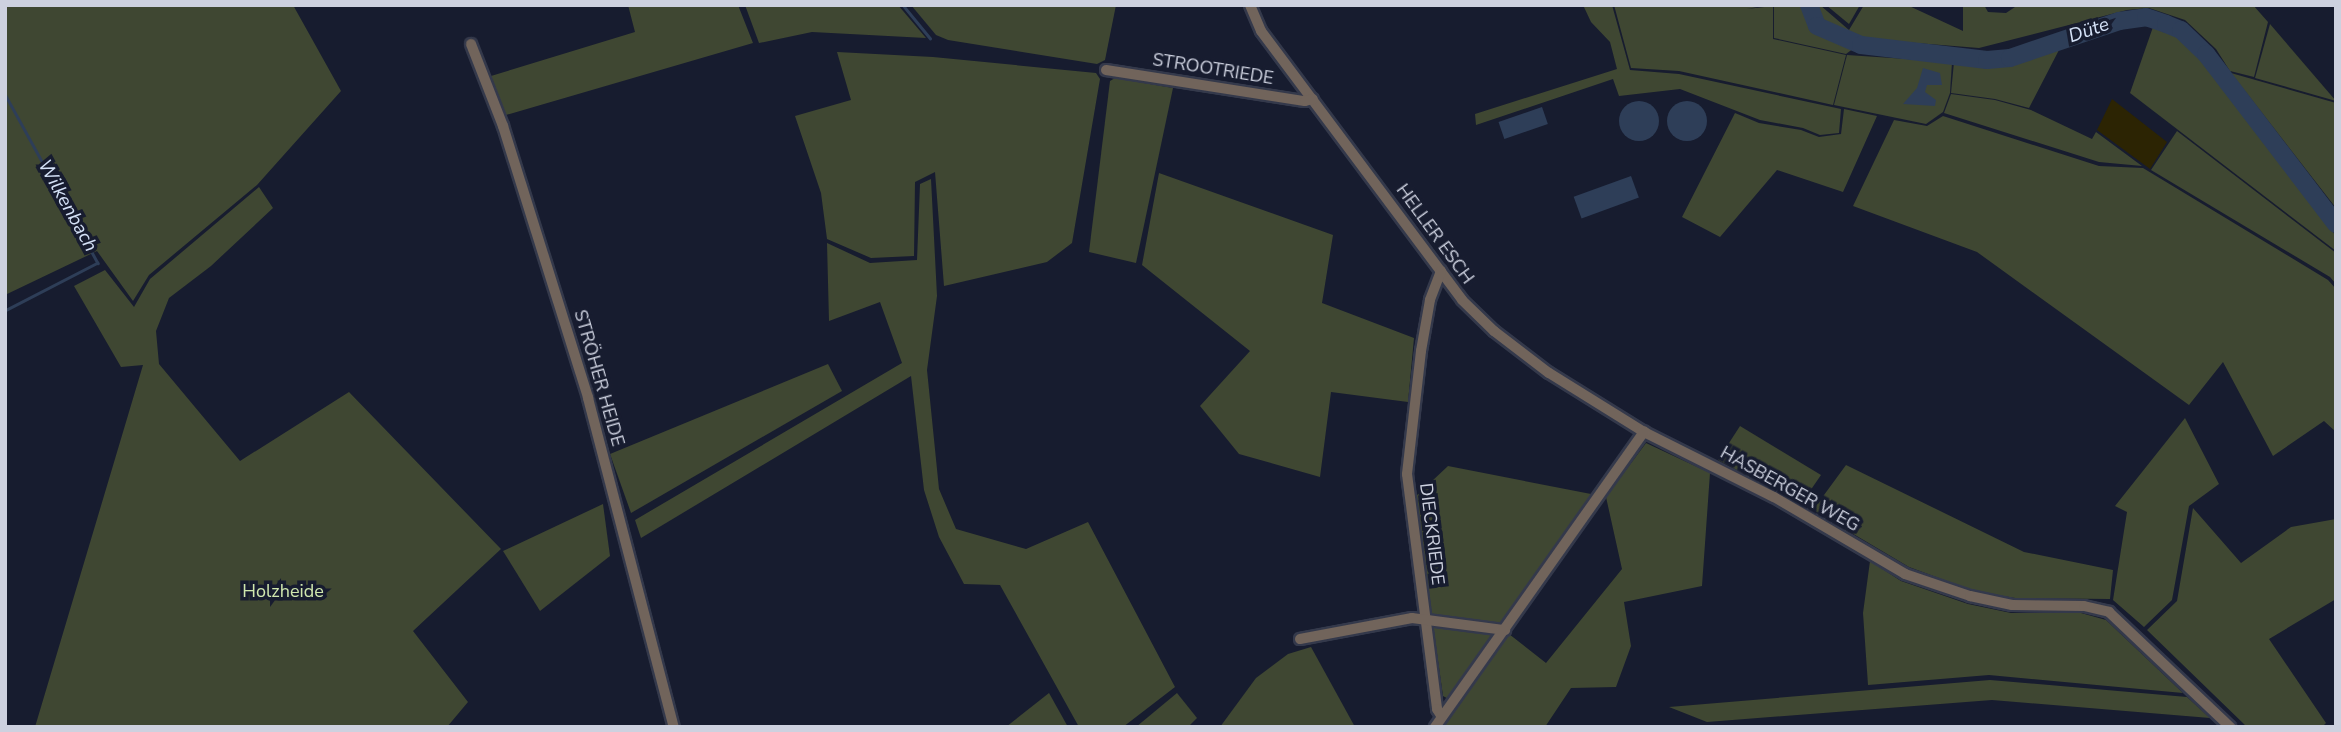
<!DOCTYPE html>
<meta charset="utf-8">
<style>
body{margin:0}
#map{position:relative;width:2341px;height:732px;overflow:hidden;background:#171c2f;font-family:"Nunito Sans",sans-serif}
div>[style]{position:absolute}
.green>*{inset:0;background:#3f4732}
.sand>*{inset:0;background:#2c2403}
.water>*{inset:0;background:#2e3e58;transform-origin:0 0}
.round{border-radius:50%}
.stream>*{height:2.5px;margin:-1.25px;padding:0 1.25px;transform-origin:1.25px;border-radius:1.25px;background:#2e3e58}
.river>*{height:18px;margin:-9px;padding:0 9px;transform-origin:9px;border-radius:9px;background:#2e3e58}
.roads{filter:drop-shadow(2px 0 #34394b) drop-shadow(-2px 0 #34394b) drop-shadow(0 2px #34394b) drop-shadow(0 -2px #34394b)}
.street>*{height:10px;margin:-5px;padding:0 5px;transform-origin:5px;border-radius:5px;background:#71645b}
span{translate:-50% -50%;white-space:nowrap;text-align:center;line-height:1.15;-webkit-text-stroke:7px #171c2f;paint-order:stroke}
.street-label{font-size:18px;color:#cdd1df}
.park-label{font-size:18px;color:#d0e7ae}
.water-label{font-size:19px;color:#d5e2f7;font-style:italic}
.frame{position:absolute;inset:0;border:7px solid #cdd1df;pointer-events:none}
</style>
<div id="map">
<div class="green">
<div style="clip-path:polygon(5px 5px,293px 5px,341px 91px,257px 185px,149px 275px,133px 301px,97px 251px,5px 295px)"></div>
<div style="clip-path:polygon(628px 5px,738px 5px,753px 43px,506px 115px,491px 76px,635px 32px)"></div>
<div style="clip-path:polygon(745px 5px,898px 5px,926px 38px,812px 32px,759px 43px)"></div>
<div style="clip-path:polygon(911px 5px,1116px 5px,1105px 60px,1097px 64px,948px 40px,936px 35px)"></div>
<div style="clip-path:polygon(1583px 5px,1612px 5px,1630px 70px,1679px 74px,1841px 109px,1839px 133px,1820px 135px,1803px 128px,1760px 120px,1680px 89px,1619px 96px,1613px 79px,1476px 125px,1475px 114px,1617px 69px,1610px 42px,1591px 22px)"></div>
<div style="clip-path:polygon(1614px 5px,1768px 5px,1747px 9px,1773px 6px,1773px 39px,1846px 55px,1833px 105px,1679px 71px,1631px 68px)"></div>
<div style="clip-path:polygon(1774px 5px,1820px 5px,1849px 30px,1864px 5px,1907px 5px,1963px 31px,1963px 5px,1984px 5px,1988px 12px,2006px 13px,2018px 5px,2253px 5px,2268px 22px,2254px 77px,2230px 71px,2216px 49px,2185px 20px,2149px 8px,2127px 10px,1979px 48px,1866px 39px,1846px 54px,1774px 38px)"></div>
<div style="clip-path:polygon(1826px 5px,1860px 5px,1849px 24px)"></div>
<div style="clip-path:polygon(2270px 24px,2336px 101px,2255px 78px)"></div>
<div style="clip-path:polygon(2153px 27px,2175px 36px,2199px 58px,2336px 236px,2336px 251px,2130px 93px)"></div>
<div style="clip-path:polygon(2059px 50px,2029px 108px,1995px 99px,1951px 93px,1954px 62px,1988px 66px,2012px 64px)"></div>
<div style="clip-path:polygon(837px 52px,933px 57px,1096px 73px,1100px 79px,1072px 243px,1047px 262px,944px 286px,935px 172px,915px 182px,914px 256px,871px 258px,827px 239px,821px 193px,795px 116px,851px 100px)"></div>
<div style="clip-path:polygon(1847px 55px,1952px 62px,1950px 93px,1943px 112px,1926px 124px,1834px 105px)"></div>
<div style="clip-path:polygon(2231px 73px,2336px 103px,2336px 208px)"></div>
<div style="clip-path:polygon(1115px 78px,1173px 88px,1136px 263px,1089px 252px,1110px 81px)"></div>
<div style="clip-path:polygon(1951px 94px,1995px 100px,2031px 110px,2092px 139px,2096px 132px,2142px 166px,2099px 162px,1944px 113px)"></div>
<div style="clip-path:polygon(1844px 109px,1877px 116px,1843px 192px,1777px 170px,1720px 237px,1682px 217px,1735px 113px,1759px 123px,1801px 130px,1819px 137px,1841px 134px)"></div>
<div style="clip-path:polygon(1943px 116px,2099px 166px,2143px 168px,2328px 280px,2336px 289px,2336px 432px,2324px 421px,2273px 456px,2223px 362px,2189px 405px,1977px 252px,1853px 206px,1894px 120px,1927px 126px)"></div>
<div style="clip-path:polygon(2177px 131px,2336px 253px,2336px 284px,2330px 277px,2151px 170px)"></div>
<div style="clip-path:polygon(1159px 173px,1333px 235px,1322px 303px,1414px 338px,1408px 402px,1331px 392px,1320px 477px,1239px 454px,1200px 406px,1250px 351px,1142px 265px)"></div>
<div style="clip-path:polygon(931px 179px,937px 296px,927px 370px,939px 489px,956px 529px,1026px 549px,1088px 522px,1175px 687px,1123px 727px,1079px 727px,1000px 585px,964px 584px,939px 537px,924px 490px,911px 376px,641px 538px,635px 520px,902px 363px,880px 302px,829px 321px,827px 243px,870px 263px,917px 260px,920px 184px)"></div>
<div style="clip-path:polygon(259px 187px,273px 208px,211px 266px,169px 298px,156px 331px,159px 364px,240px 461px,349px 392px,501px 549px,413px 631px,468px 702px,447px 727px,35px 727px,143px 365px,121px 367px,74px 286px,105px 270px,134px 307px,150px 279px)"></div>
<div style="clip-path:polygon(828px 364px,842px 391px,631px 513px,610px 454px)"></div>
<div style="clip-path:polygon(2185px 418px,2219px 484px,2189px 506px,2172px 600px,2144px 627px,2113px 600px,2127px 512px,2115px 506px)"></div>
<div style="clip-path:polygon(1740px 426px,1821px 475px,1801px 504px,1718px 460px)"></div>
<div style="clip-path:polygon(1646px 443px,1710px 473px,1702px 586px,1624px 602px,1631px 646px,1616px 687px,1571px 688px,1545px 727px,1444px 727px,1509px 634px,1546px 663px,1622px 569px,1606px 497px)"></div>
<div style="clip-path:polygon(1846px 465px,2024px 552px,2113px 570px,2110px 599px,2015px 598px,1974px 591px,1909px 567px,1813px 510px)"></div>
<div style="clip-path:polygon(1448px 466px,1591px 494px,1454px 702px,1443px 696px,1415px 497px)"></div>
<div style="clip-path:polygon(603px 504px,610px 556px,540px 611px,503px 551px)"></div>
<div style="clip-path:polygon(2193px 508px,2241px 563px,2291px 527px,2336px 519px,2336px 599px,2269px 639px,2326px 723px,2322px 727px,2247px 727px,2147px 630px,2177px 601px)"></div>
<div style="clip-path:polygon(1870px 561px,1901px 581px,1968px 604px,2011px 613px,2081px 613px,2106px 620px,2183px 693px,1989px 675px,1868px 685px,1863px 613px)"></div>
<div style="clip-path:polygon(1311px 647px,1355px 727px,1220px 727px,1256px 678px,1288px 654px)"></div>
<div style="clip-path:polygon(1990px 680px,2187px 697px,2210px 718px,1992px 700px,1707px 722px,1669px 707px)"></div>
<div style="clip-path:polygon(1049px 693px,1068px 727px,1006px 727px)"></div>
<div style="clip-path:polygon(1177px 693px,1197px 718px,1188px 727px,1136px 727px)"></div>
</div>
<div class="sand">
<div style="clip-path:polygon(2112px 99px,2167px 142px,2150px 169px,2097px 130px)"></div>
</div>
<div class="water">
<div style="clip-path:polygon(1923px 68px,1940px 73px,1942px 85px,1927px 85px,1925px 92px,1936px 100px,1935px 106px,1903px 104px,1917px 88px)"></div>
<div class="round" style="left:1667px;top:101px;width:40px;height:40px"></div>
<div class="round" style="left:1619px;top:101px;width:40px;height:40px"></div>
<div style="left:1542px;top:107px;width:18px;height:46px;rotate:71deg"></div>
<div style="left:1631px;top:176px;width:23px;height:61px;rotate:70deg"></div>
</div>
<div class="stream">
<div style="left:903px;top:5px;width:43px;rotate:50.7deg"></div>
<div style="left:5px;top:94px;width:193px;rotate:61.2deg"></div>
<div style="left:98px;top:263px;width:105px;rotate:152.7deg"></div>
</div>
<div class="river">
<div style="left:1809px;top:5px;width:22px;rotate:69deg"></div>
<div style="left:1817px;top:26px;width:48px;rotate:23.4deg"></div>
<div style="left:1861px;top:45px;width:127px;rotate:6.8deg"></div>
<div style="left:1987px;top:60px;width:23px;rotate:-5deg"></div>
<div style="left:2010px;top:58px;width:115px;rotate:-18.7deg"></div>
<div style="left:2119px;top:21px;width:27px;rotate:-8deg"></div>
<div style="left:2146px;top:17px;width:21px;rotate:19deg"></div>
<div style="left:2166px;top:24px;width:16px;rotate:22deg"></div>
<div style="left:2181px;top:30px;width:35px;rotate:44deg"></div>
<div style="left:2206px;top:54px;width:214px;rotate:52.6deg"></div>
</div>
<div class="roads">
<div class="street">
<div style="left:1250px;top:5px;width:28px;rotate:67deg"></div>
<div style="left:1261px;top:31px;width:336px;rotate:53.2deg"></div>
<div style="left:1462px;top:300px;width:45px;rotate:44.1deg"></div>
<div style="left:1494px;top:331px;width:69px;rotate:37.4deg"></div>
<div style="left:1549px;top:373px;width:112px;rotate:31.8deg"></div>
<div style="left:1644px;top:432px;width:145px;rotate:26.6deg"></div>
<div style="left:1774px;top:497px;width:152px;rotate:30.4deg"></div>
<div style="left:1905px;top:574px;width:69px;rotate:18.7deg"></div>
<div style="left:1970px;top:596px;width:43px;rotate:12.1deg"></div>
<div style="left:2012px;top:605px;width:72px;rotate:0.8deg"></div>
<div style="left:2084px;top:606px;width:26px;rotate:13deg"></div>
<div style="left:2109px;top:612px;width:167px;rotate:43.5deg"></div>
<div style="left:471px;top:44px;width:88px;rotate:68.7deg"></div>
<div style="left:503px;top:126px;width:285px;rotate:72.6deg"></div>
<div style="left:588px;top:398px;width:340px;rotate:75.4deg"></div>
<div style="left:1106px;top:70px;width:201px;rotate:8.9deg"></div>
<div style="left:1305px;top:101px;width:8px;rotate:-14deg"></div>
<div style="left:1441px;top:271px;width:31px;rotate:111deg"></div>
<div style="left:1430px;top:300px;width:52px;rotate:100deg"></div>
<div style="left:1421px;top:351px;width:124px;rotate:96.5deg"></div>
<div style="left:1407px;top:474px;width:237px;rotate:82.7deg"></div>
<div style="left:1437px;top:709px;width:9px;rotate:58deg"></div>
<div style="left:1300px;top:639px;width:114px;rotate:-10.6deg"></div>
<div style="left:1412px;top:618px;width:94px;rotate:7.4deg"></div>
<div style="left:1435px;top:727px;width:362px;rotate:-54.7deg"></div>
</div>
</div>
<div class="street-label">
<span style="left:1213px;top:69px;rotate:9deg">STROOTRIEDE</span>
<span style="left:1435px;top:234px;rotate:54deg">HELLER ESCH</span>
<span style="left:599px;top:378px;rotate:74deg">STRÖHER HEIDE</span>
<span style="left:1790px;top:489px;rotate:29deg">HASBERGER WEG</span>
<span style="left:1432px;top:534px;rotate:83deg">DIECKRIEDE</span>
</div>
<div class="park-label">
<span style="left:283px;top:591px">Holzheide</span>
</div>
<div class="water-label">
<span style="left:2089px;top:31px;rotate:-19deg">Düte</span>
<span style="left:67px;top:206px;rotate:61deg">Wilkenbach</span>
</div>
<div class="frame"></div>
</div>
